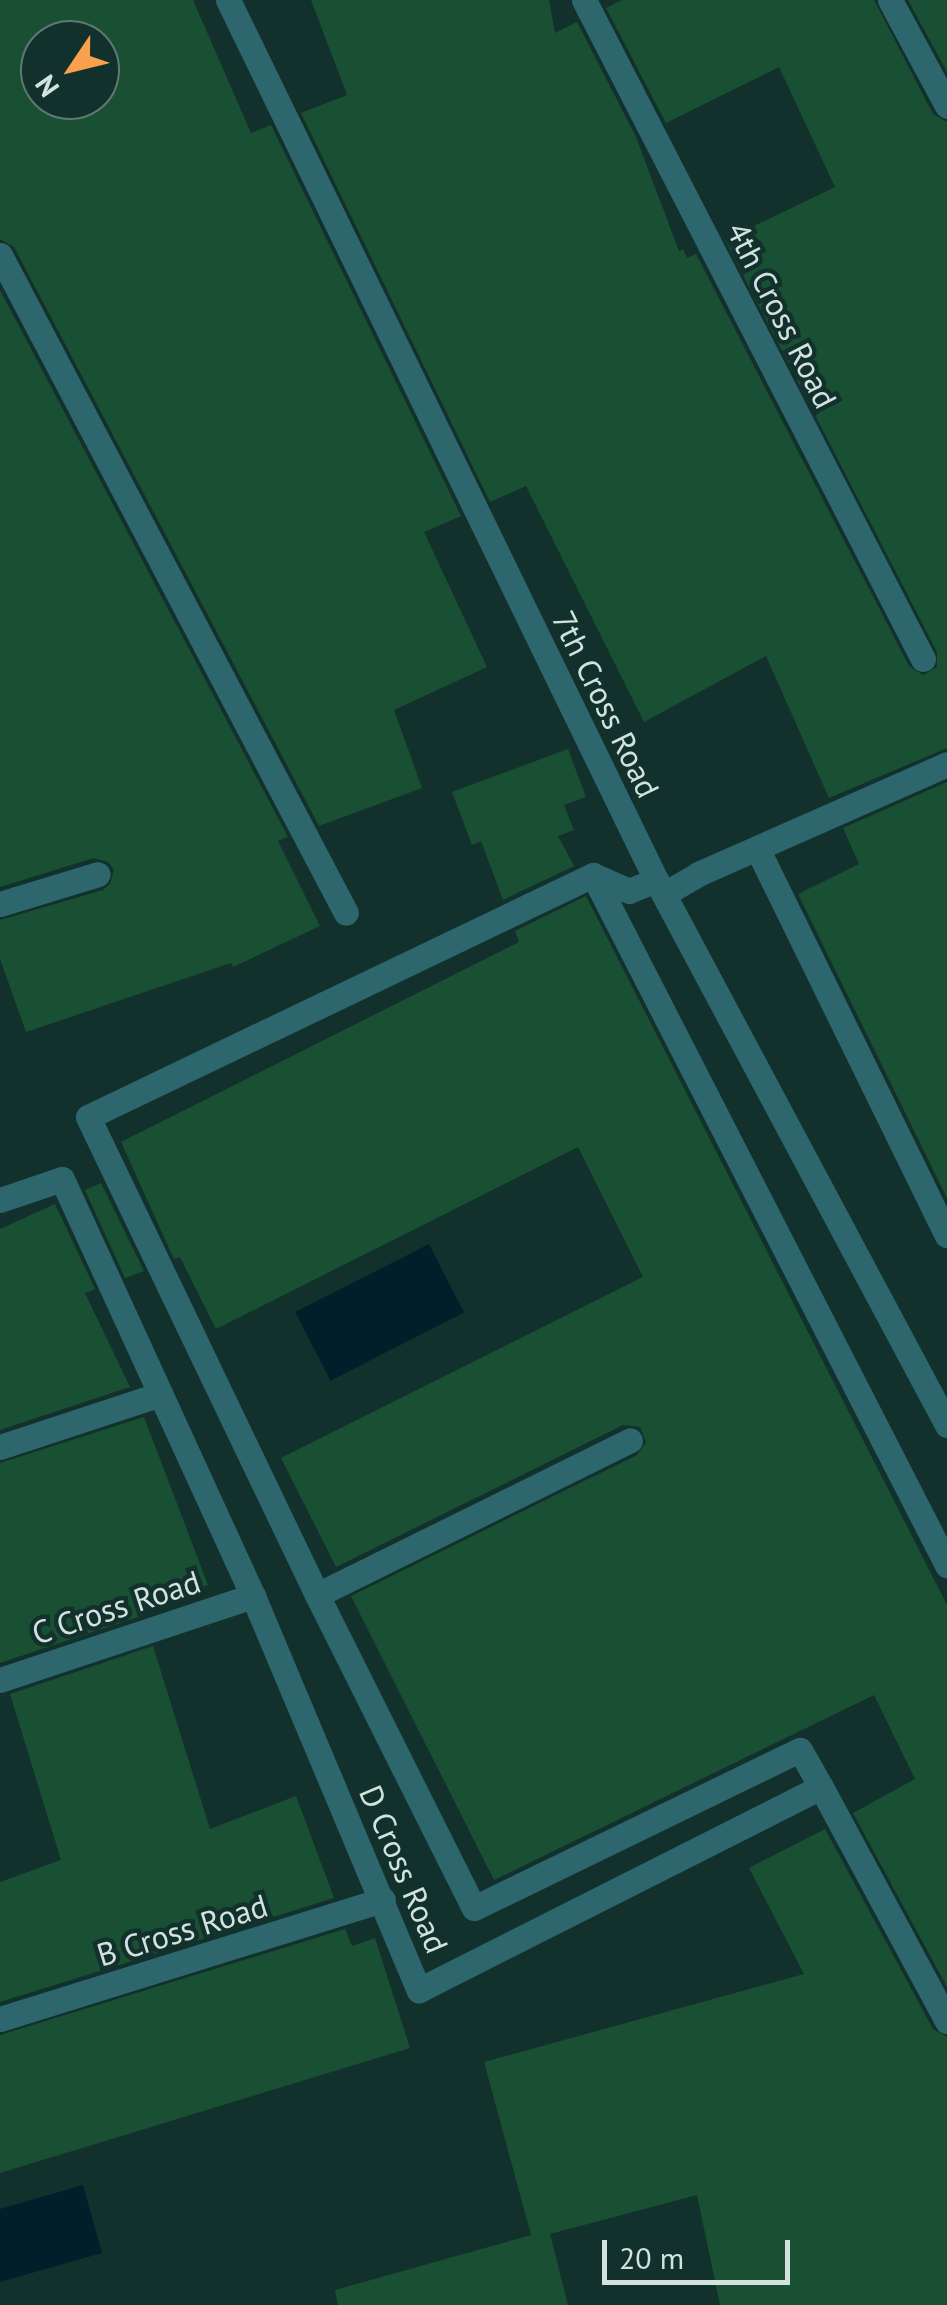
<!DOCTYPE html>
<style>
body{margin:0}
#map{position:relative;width:947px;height:2305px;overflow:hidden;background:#13312c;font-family:"PT Sans",sans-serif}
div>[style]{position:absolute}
.water>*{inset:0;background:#001f2b;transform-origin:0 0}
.building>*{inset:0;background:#194f33}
.minor>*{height:25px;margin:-12.5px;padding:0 12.5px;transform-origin:12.5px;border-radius:12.5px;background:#2d676d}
span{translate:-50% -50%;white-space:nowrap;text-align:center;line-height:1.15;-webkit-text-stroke:9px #13312c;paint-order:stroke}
.street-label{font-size:32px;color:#d2e3df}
.north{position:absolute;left:20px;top:20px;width:100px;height:100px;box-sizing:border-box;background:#13312c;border:2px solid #5f7874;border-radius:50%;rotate:235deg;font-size:28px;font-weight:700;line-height:40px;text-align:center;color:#d2e3df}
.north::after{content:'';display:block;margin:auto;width:35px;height:45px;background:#f8a04b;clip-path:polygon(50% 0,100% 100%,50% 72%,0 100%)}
.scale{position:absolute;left:602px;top:2240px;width:188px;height:45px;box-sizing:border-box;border:5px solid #d2e3df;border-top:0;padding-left:12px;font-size:30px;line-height:35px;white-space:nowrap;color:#d2e3df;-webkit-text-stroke:8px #13312c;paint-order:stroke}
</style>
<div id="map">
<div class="water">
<div style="left:429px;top:1244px;width:77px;height:150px;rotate:63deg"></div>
<div style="clip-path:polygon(83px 2185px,102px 2253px,0 2282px,0 2209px)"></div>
</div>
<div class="building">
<div style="clip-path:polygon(evenodd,0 0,193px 0,251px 133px,271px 125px,461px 516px,424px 532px,487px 667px,394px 710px,422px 788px,319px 826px,14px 247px,0 239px,0 0,40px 40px,100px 40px,100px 100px,40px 100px,40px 40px)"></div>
<div style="clip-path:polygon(311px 0,549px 0,555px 33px,577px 22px,636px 137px,679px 251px,683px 249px,687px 258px,696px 254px,909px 666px,923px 675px,937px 667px,937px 652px,725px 240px,835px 187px,779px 67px,666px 123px,606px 8px,622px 0,874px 0,933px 114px,947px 122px,947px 748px,829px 798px,766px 656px,644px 722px,526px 486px,490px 502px,301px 113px,347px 95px)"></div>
<div style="clip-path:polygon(908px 0,947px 0,947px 72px)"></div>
<div style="clip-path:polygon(0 290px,288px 837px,278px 841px,320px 926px,233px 967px,231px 963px,26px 1032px,0 959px,0 920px,103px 890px,110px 884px,114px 870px,108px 862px,94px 858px,0 887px)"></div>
<div style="clip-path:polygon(568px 749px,586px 797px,564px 805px,574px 830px,558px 836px,574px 866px,503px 900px,481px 841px,472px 845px,452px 792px)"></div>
<div style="clip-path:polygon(947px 782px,947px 1198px,798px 894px,859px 864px,843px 828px)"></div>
<div style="clip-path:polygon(586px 896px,947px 1605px,947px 1987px,853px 1813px,915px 1779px,874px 1695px,494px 1880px,351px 1596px,637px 1455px,646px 1442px,640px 1427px,623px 1425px,336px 1567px,281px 1458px,643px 1277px,578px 1147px,216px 1329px,180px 1257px,174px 1259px,121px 1142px,519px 942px,515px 931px)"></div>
<div style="clip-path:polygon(101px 1183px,144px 1271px,125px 1278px,85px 1190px)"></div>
<div style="clip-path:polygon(55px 1204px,95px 1289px,85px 1293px,130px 1387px,0 1430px,0 1229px)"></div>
<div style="clip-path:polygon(144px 1417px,208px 1585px,141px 1607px,144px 1615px,0 1663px,0 1463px)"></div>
<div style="clip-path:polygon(153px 1646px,210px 1829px,296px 1796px,334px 1898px,0 2002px,0 1882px,61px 1860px,10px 1694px)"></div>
<div style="clip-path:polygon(825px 1829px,933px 2029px,947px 2037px,947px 2305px,720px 2305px,697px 2195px,550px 2234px,568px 2305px,338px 2305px,335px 2290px,531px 2235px,484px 2062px,804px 1974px,749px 1868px)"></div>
<div style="clip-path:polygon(345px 1929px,352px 1946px,375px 1938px,410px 2048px,0 2173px,0 2035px)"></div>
</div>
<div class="minor">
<div style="left:228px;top:0;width:979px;rotate:64.06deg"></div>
<div style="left:656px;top:880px;width:618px;rotate:61.9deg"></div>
<div style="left:584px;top:0;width:741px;rotate:62.78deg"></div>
<div style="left:890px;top:0;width:120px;rotate:61.7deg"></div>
<div style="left:0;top:255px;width:743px;rotate:62.26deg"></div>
<div style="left:757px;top:848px;width:431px;rotate:63.9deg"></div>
<div style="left:593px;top:875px;width:776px;rotate:62.84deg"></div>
<div style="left:656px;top:880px;width:29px;rotate:158deg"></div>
<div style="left:629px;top:891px;width:39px;rotate:-156deg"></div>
<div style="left:593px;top:875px;width:560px;rotate:154.4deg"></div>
<div style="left:88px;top:1117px;width:530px;rotate:64.4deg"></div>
<div style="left:317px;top:1595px;width:350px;rotate:63.4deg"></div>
<div style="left:474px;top:1908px;width:362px;rotate:-25.9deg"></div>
<div style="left:800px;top:1750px;width:43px;rotate:60.4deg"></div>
<div style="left:664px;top:894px;width:39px;rotate:-30deg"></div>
<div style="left:698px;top:874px;width:272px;rotate:-23.8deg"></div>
<div style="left:0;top:904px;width:102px;rotate:-17deg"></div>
<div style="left:0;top:1200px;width:65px;rotate:-18.7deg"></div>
<div style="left:62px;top:1179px;width:459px;rotate:65.4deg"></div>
<div style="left:253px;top:1596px;width:428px;rotate:67.2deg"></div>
<div style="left:419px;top:1990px;width:450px;rotate:-26.8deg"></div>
<div style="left:821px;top:1787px;width:266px;rotate:61.7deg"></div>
<div style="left:0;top:1447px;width:169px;rotate:-18.2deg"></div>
<div style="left:317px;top:1595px;width:349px;rotate:-26.3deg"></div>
<div style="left:0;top:1680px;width:267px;rotate:-18.4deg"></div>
<div style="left:0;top:2019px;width:401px;rotate:-17.3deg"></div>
</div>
<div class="street-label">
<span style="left:782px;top:315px;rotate:63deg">4th Cross Road</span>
<span style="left:606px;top:704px;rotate:64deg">7th Cross Road</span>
<span style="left:116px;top:1607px;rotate:-18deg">C Cross Road</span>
<span style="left:404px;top:1869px;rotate:67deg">D Cross Road</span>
<span style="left:182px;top:1930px;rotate:-17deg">B Cross Road</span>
</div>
<div class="north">N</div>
<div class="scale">20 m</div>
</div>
